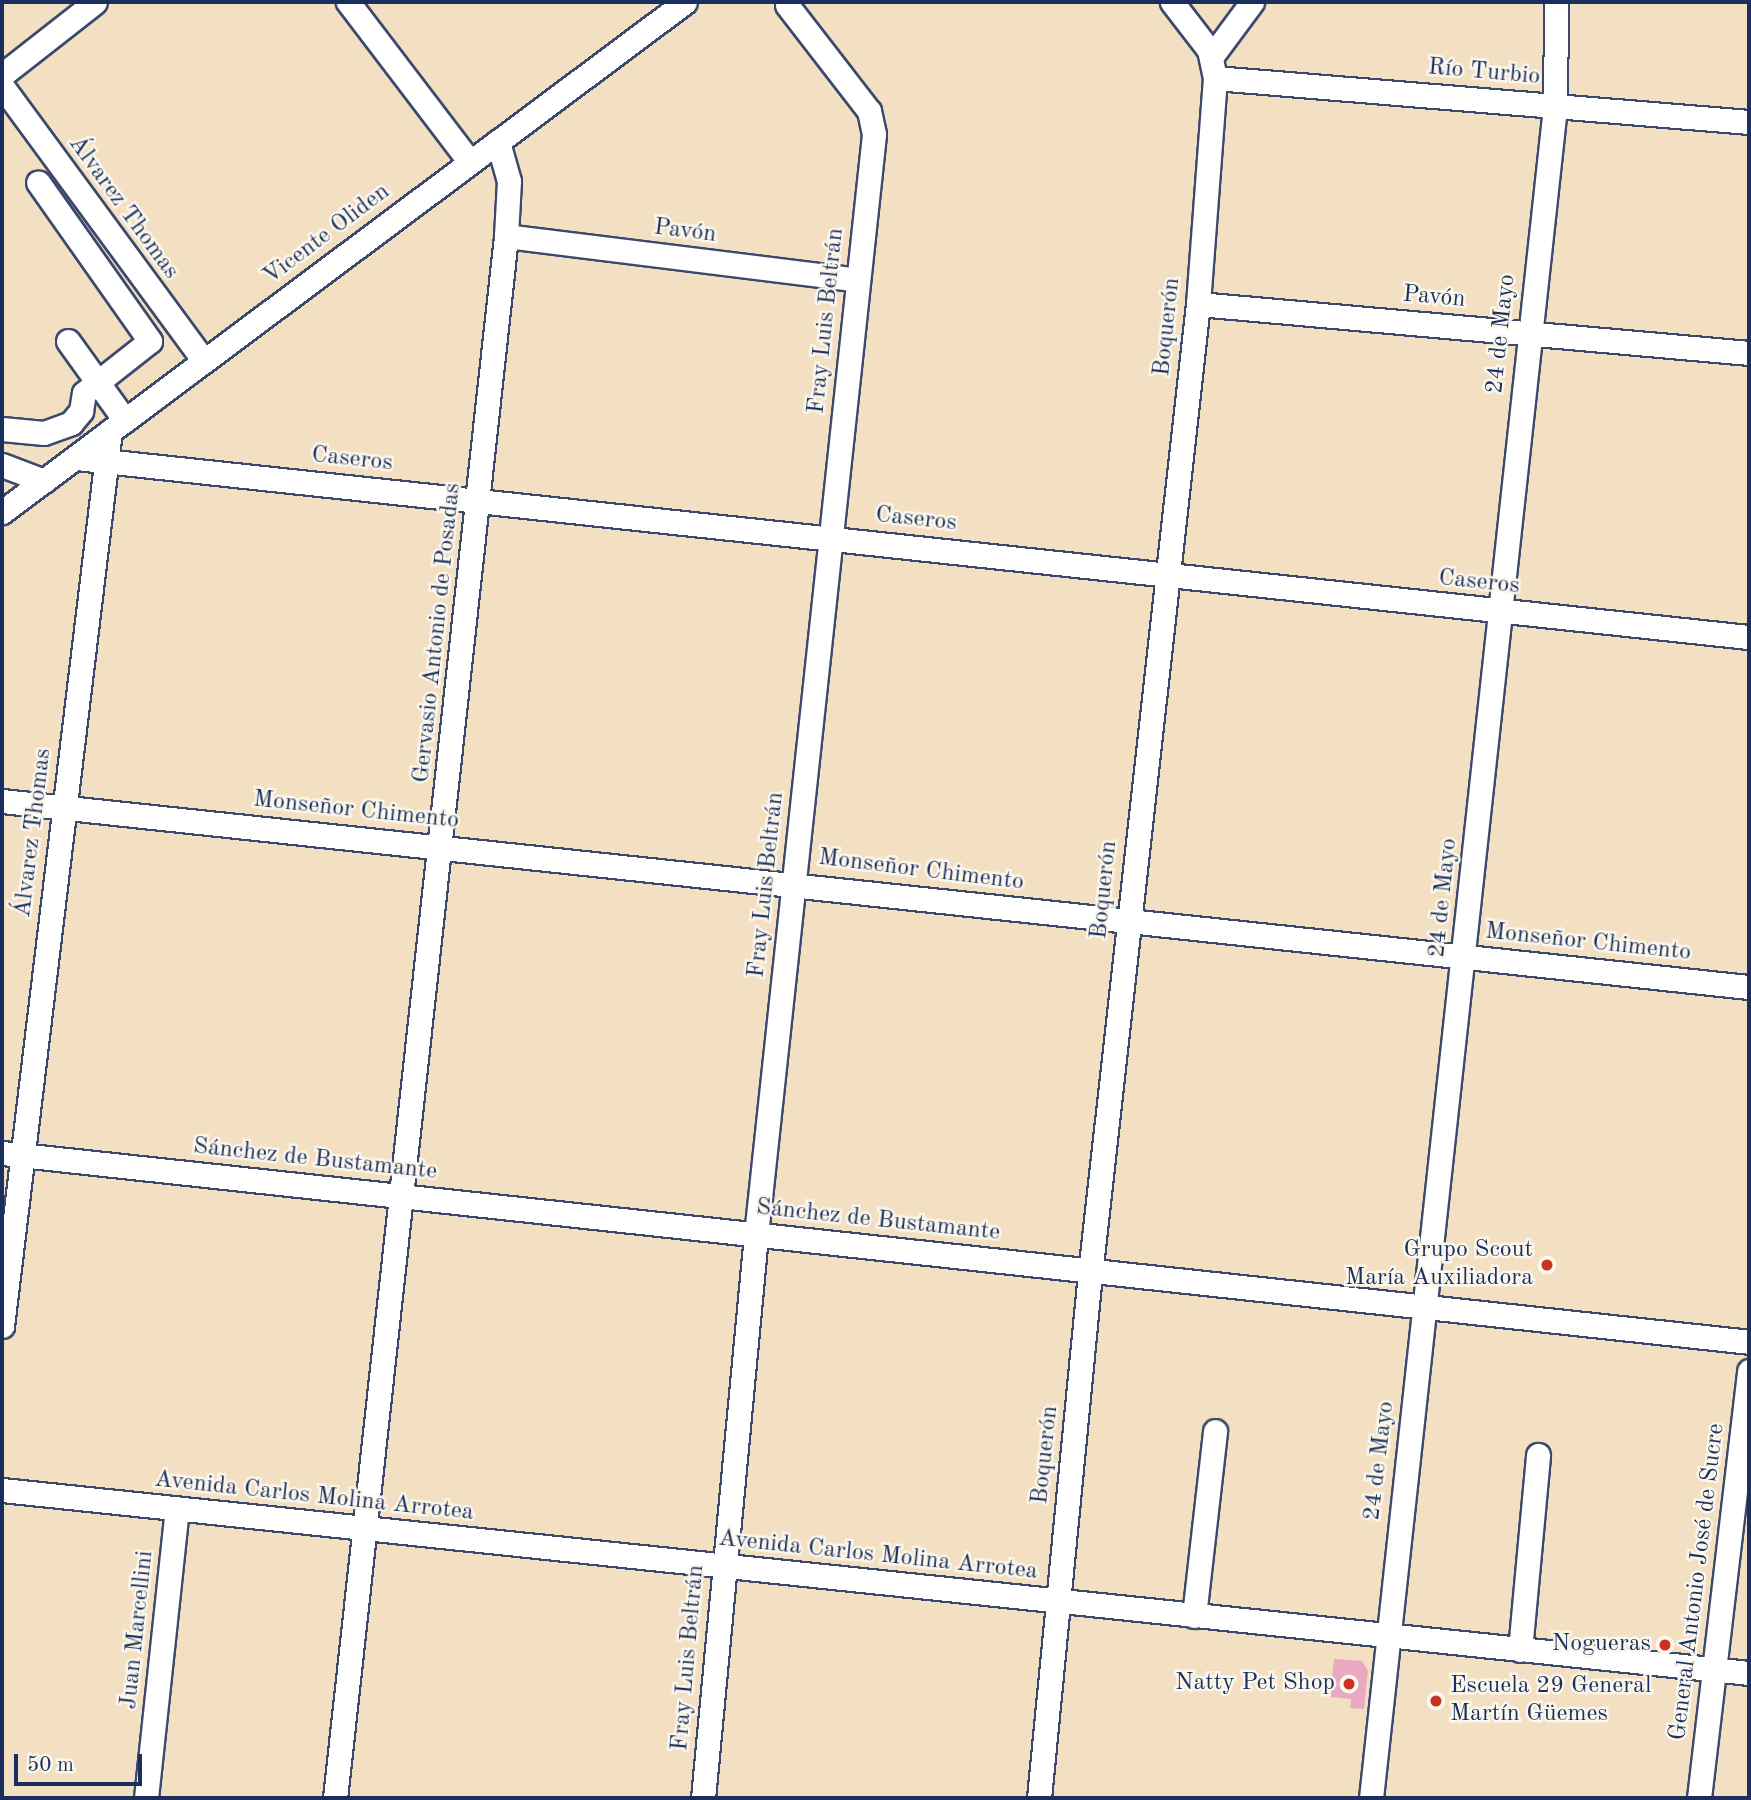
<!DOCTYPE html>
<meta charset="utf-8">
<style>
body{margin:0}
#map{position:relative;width:1751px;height:1800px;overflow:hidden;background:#f3dfc2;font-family:"Old Standard TT",serif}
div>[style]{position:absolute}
.building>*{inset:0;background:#e8a9c1}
.roads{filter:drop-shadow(2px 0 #3b496d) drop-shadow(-2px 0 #3b496d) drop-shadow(0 2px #3b496d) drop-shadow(0 -2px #3b496d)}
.minor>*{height:23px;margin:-11.5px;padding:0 11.5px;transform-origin:11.5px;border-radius:11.5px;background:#fff}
.dots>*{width:19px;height:19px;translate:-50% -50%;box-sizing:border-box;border:4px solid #fbf7ec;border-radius:50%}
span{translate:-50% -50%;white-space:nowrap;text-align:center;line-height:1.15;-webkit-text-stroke:5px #fbf7ec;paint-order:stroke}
.street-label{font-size:24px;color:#1b2f5e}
.poi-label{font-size:24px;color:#1b2f5e}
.right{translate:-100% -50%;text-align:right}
.left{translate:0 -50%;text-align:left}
.frame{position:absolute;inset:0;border:4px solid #1b2f5e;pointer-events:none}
.scale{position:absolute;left:14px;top:1754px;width:128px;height:32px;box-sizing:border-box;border:4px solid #1b2f5e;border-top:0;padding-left:9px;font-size:21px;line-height:24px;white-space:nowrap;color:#1b2f5e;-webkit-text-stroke:5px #fbf7ec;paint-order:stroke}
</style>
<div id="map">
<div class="building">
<div style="clip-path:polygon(1334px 1659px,1362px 1661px,1368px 1671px,1364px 1709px,1350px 1708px,1351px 1699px,1330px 1697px)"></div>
</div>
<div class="roads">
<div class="minor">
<div style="left:348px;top:2px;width:200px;rotate:52.7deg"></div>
<div style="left:1212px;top:56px;width:67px;rotate:-53.5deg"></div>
<div style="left:2px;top:75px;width:118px;rotate:-38.1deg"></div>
<div style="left:1215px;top:78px;width:536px;rotate:4.71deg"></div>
<div style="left:2px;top:86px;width:340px;rotate:53.7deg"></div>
<div style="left:506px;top:236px;width:354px;rotate:7.1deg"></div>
<div style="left:1198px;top:304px;width:553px;rotate:5.08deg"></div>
<div style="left:68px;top:341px;width:96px;rotate:54.3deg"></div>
<div style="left:2px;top:429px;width:42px;rotate:5.4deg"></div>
<div style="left:44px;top:433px;width:29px;rotate:-20deg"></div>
<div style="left:71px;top:423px;width:16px;rotate:-50deg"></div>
<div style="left:81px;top:411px;width:18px;rotate:-81deg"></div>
<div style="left:84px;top:393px;width:84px;rotate:-38.2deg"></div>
<div style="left:150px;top:341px;width:194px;rotate:-125.2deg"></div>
<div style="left:76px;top:458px;width:1683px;rotate:6.11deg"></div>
<div style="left:2px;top:465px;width:45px;rotate:20.9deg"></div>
<div style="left:2px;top:512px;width:852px;rotate:-36.75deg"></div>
<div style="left:2px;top:801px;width:1757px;rotate:6.08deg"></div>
<div style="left:2px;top:1153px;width:1757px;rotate:6.17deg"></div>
<div style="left:2px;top:1326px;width:901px;rotate:-83.12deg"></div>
<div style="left:2px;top:1490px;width:1757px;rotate:5.98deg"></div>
<div style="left:1194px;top:1616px;width:186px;rotate:-83.5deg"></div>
<div style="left:1520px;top:1650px;width:196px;rotate:-84.7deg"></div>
<div style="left:146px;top:1798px;width:291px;rotate:-83.9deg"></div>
<div style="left:335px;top:1798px;width:1571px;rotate:-83.75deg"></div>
<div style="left:506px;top:236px;width:55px;rotate:-86.9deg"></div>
<div style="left:509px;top:181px;width:41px;rotate:-105.8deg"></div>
<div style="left:703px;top:1798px;width:565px;rotate:-84.62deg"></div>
<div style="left:756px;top:1235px;width:1107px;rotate:-83.88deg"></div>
<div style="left:874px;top:134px;width:24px;rotate:-102deg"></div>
<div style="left:869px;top:111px;width:134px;rotate:-127.7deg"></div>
<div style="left:1039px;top:1798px;width:517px;rotate:-84.45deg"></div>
<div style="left:1089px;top:1283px;width:985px;rotate:-83.65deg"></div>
<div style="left:1198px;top:304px;width:227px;rotate:-85.7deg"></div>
<div style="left:1215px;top:78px;width:29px;rotate:-102deg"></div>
<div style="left:1209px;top:50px;width:61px;rotate:-127.6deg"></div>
<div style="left:1371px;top:1798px;width:1702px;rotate:-83.79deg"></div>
<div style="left:1555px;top:106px;width:104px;rotate:-89.4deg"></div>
<div style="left:1699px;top:1798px;width:430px;rotate:-83.3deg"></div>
</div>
</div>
<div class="dots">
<div style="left:1547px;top:1265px;background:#c8321e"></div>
<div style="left:1665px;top:1645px;background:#c8321e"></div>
<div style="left:1349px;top:1684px;background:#c8321e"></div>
<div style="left:1436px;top:1701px;background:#c8321e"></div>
</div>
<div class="street-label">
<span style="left:1484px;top:73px;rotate:5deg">Río Turbio</span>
<span style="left:123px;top:208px;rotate:54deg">Álvarez Thomas</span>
<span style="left:685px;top:232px;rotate:7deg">Pavón</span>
<span style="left:327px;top:235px;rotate:-37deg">Vicente Oliden</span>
<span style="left:1434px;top:298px;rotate:5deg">Pavón</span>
<span style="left:827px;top:321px;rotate:-84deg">Fray Luis Beltrán</span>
<span style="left:1168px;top:327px;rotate:-84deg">Boquerón</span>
<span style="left:1502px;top:334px;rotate:-84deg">24 de Mayo</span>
<span style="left:352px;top:460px;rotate:6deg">Caseros</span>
<span style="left:916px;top:520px;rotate:6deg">Caseros</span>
<span style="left:1479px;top:583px;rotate:6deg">Caseros</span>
<span style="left:438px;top:633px;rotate:-84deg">Gervasio Antonio de Posadas</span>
<span style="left:356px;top:811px;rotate:6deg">Monseñor Chimento</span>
<span style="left:34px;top:833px;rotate:-83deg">Álvarez Thomas</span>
<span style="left:921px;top:871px;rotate:7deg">Monseñor Chimento</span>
<span style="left:767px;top:885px;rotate:-84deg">Fray Luis Beltrán</span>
<span style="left:1105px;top:890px;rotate:-84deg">Boquerón</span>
<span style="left:1444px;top:898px;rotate:-84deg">24 de Mayo</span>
<span style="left:1588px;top:943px;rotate:6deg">Monseñor Chimento</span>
<span style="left:315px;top:1160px;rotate:6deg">Sánchez de Bustamante</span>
<span style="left:878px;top:1221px;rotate:6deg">Sánchez de Bustamante</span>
<span style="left:1046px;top:1455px;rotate:-84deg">Boquerón</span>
<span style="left:1380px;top:1461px;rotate:-83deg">24 de Mayo</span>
<span style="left:314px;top:1497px;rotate:6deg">Avenida Carlos Molina Arrotea</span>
<span style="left:878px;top:1556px;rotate:6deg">Avenida Carlos Molina Arrotea</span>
<span style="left:1698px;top:1582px;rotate:-83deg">General Antonio José de Sucre</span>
<span style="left:138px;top:1630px;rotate:-84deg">Juan Marcellini</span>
<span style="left:689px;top:1658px;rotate:-85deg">Fray Luis Beltrán</span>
</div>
<div class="poi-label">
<span class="right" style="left:1533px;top:1265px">Grupo Scout<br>María Auxiliadora</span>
<span class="right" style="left:1651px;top:1645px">Nogueras</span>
<span class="right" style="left:1335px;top:1684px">Natty Pet Shop</span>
<span class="left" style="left:1450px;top:1701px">Escuela 29 General<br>Martín Güemes</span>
</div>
<div class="frame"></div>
<div class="scale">50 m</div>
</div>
